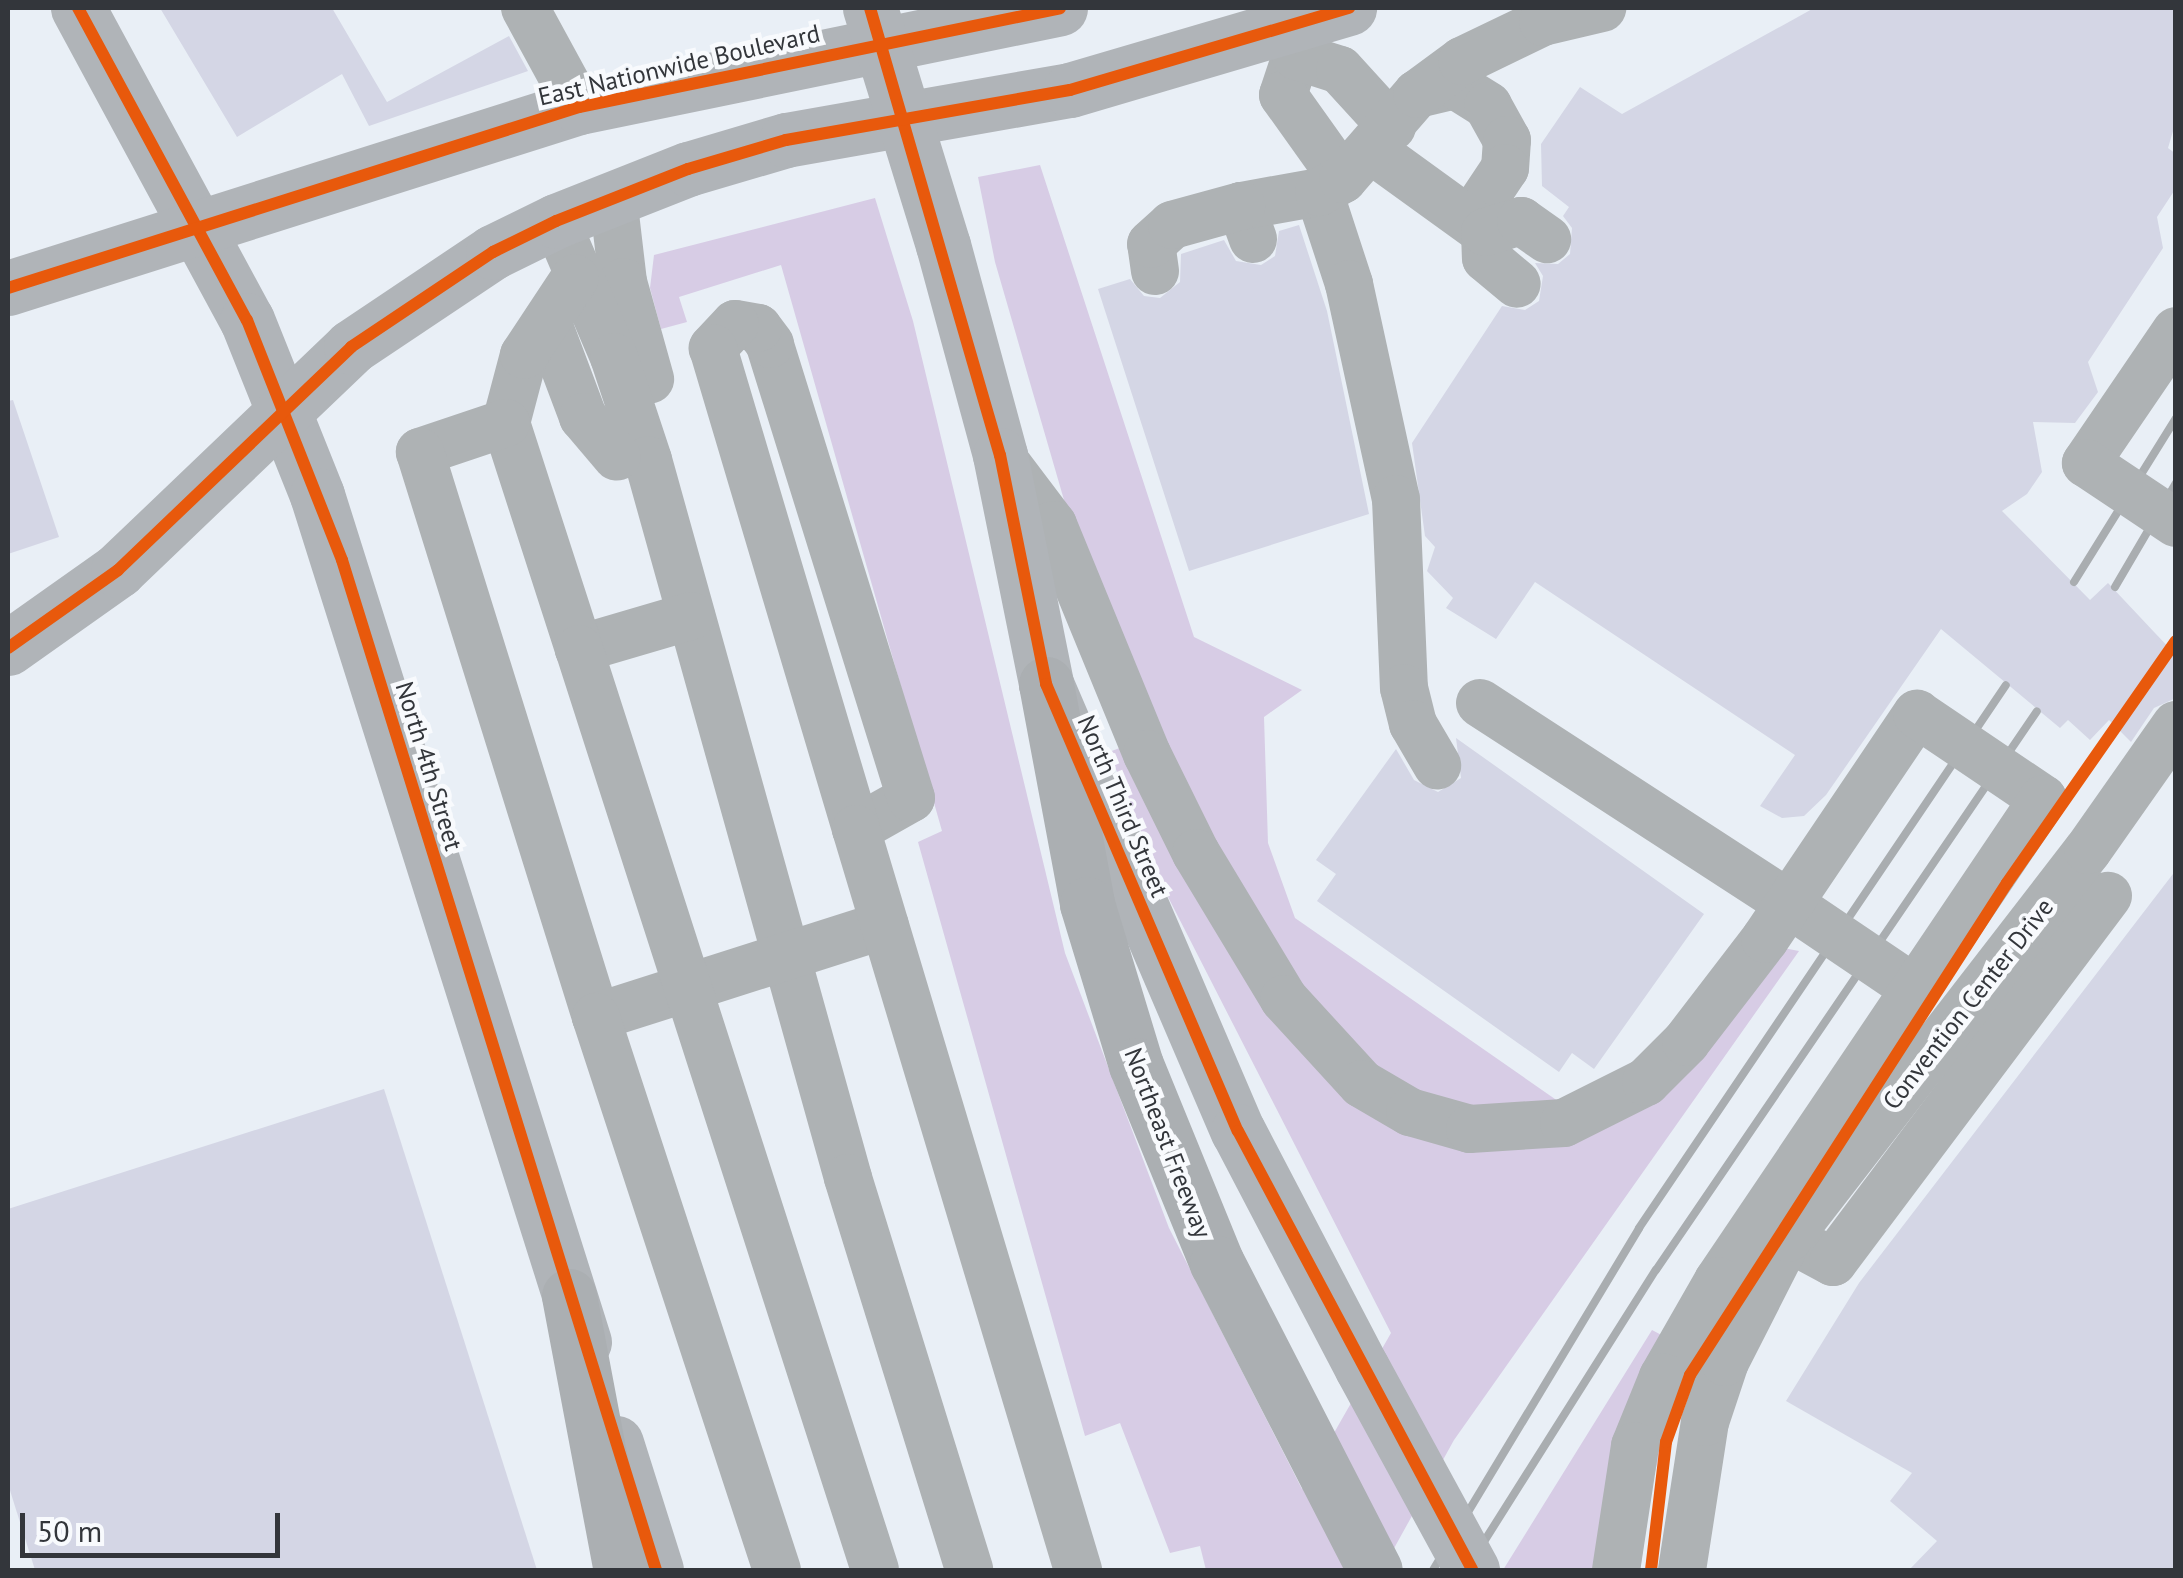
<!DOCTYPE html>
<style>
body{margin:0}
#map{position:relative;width:2183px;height:1578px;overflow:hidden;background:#e9eff6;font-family:"PT Sans",sans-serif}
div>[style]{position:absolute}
.green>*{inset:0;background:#d7cce5}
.building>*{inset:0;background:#d4d6e5}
.minor>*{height:48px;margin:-24px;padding:0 24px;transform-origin:24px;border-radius:24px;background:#aeb2b4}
.major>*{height:55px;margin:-27.5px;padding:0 27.5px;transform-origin:27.5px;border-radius:27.5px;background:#b0b4b8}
.highway>*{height:55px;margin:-27.5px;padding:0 27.5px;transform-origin:27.5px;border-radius:27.5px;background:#abafb2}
.rail>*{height:8px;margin:-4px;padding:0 4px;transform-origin:4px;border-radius:4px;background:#a9adb0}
.minor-bridge>*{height:48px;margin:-24px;padding:0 24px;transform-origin:24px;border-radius:24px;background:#aeb2b4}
.major-bridge>*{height:55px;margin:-27.5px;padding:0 27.5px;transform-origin:27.5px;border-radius:27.5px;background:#b0b4b8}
.cycleway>*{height:12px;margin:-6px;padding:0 6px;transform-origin:6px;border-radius:6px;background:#e8590c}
span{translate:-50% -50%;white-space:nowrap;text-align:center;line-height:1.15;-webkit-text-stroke:9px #f8fafd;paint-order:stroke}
.street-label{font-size:25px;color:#33363b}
.frame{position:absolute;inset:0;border:10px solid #33363b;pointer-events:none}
.scale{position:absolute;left:20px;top:1513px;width:260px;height:45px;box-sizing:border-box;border:5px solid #33363b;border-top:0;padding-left:12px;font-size:30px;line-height:35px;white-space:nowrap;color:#33363b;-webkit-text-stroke:8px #f8fafd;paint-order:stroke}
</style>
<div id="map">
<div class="green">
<div style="clip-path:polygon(1040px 165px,1194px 637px,1302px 690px,1264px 717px,1268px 843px,1295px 918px,1601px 1131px,1735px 939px,1799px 951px,1454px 1440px,1382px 1570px,1206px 1570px,1200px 1546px,1170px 1553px,1120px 1423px,1085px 1436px,918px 842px,942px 831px,781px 265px,679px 297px,687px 322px,661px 329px,650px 288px,654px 255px,875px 198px,913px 321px,1065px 953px,1169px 1228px,1302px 1489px,1391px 1333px,1165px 891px,1109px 752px,1125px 746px,1227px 946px,1459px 1150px,1488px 1152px,1494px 1111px,1419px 1096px,1337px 1036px,1251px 911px,1161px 739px,1064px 500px,995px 262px,978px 177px)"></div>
<div style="clip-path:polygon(1652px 1330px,1686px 1348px,1653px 1480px,1640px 1570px,1503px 1570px)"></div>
</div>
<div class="building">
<div style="clip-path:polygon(160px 8px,332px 8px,387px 102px,509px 36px,528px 71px,369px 126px,342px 74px,237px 137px)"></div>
<div style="clip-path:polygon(1814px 8px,2176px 8px,2176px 121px,2168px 148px,2176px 154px,2176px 188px,2157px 217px,2163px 248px,2088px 362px,2098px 392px,2075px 423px,2033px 422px,2042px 472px,2027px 494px,2002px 511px,2090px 600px,2108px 583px,2155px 633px,2176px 655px,2176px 698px,2154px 708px,2131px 742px,2109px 720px,2090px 740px,2068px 720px,2060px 728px,1941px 629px,1826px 795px,1804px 816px,1782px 818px,1760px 806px,1795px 755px,1535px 582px,1496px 639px,1446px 608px,1453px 598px,1427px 571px,1435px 547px,1425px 536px,1412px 443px,1502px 306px,1525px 310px,1539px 301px,1543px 276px,1535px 263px,1558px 264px,1570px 254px,1572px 228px,1563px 216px,1569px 207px,1542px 186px,1541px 144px,1580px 87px,1622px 114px)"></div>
<div style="clip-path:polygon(1299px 225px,1327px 311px,1369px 514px,1189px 571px,1098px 289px,1130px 279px,1144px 296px,1160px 298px,1180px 282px,1181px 254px,1224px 240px,1236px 261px,1261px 265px,1275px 256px,1279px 231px)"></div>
<div style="clip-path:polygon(13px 400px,59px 537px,8px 554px,8px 401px)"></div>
<div style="clip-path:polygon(1456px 738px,1704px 914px,1594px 1069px,1572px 1053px,1559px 1072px,1317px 901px,1336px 874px,1316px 860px,1396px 749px,1414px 780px,1438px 792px,1461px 778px)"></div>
<div style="clip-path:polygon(2176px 870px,2176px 1570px,1909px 1570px,1937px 1541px,1890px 1501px,1912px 1473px,1786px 1401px,1859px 1283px)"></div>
<div style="clip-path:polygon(384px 1089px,537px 1570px,35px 1570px,8px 1484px,8px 1209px)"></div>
</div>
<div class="minor">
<div style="left:525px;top:8px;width:113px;rotate:61.4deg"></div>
<div style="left:1281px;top:8px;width:50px;rotate:72.6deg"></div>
<div style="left:1296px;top:56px;width:41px;rotate:108.4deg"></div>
<div style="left:1283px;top:95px;width:103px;rotate:54.5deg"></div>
<div style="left:1296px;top:56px;width:46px;rotate:17.7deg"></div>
<div style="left:1340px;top:70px;width:77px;rotate:47.6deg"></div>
<div style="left:1417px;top:94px;width:39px;rotate:-13deg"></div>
<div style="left:1455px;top:85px;width:39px;rotate:32deg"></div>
<div style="left:1488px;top:106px;width:39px;rotate:61deg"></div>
<div style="left:1507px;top:140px;width:28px;rotate:94deg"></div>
<div style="left:1505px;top:168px;width:61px;rotate:123.7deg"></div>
<div style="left:1373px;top:151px;width:138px;rotate:35.9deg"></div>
<div style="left:1485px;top:232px;width:26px;rotate:88deg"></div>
<div style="left:1486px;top:258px;width:40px;rotate:40deg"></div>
<div style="left:1319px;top:192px;width:97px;rotate:71.9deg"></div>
<div style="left:1349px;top:284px;width:220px;rotate:77.7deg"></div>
<div style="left:1396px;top:499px;width:189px;rotate:87.6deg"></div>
<div style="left:1404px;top:688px;width:37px;rotate:76deg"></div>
<div style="left:1413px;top:724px;width:48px;rotate:59.7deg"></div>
<div style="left:613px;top:197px;width:86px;rotate:83.3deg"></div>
<div style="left:623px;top:282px;width:101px;rotate:74.4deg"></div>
<div style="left:556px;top:221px;width:148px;rotate:66.9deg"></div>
<div style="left:614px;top:357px;width:108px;rotate:71.7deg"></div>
<div style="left:648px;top:460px;width:745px;rotate:74.43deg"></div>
<div style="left:848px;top:1178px;width:410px;rotate:72.8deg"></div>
<div style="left:1485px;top:232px;width:38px;rotate:-17deg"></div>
<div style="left:1521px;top:221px;width:32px;rotate:35deg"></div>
<div style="left:1253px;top:239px;width:35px;rotate:-110deg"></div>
<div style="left:1241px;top:206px;width:79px;rotate:-10.2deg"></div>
<div style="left:1319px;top:192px;width:27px;rotate:-28deg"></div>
<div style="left:1343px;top:179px;width:113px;rotate:-49deg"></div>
<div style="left:1417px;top:94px;width:56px;rotate:-36.3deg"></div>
<div style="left:1462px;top:61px;width:90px;rotate:-25.7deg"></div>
<div style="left:1543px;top:22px;width:61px;rotate:-13.3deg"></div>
<div style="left:1155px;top:271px;width:27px;rotate:-98deg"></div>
<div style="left:1151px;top:244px;width:28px;rotate:-42deg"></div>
<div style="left:1172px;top:225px;width:72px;rotate:-15.4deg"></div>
<div style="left:547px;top:321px;width:103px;rotate:69.4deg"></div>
<div style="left:583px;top:417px;width:52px;rotate:49.6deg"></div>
<div style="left:506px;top:423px;width:70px;rotate:-75.2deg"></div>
<div style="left:524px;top:355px;width:92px;rotate:-56.5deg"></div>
<div style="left:1000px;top:455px;width:88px;rotate:52.9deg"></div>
<div style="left:1053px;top:525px;width:248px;rotate:67.7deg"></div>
<div style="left:1147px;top:754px;width:110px;rotate:63.7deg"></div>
<div style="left:1196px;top:853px;width:170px;rotate:58.9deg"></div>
<div style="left:1284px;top:999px;width:115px;rotate:47.5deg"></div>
<div style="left:1362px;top:1084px;width:56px;rotate:30.3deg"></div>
<div style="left:1410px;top:1112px;width:62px;rotate:15.8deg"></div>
<div style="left:691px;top:616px;width:117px;rotate:163.6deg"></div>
<div style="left:579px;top:649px;width:237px;rotate:-107.9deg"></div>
<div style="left:506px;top:423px;width:91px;rotate:161.4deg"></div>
<div style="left:420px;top:452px;width:592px;rotate:72.7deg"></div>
<div style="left:596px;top:1017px;width:303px;rotate:-17.7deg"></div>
<div style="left:579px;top:649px;width:967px;rotate:72.18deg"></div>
<div style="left:1480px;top:703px;width:369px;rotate:33deg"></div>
<div style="left:856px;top:829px;width:63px;rotate:-29.4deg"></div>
<div style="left:911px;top:798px;width:475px;rotate:-107.3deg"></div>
<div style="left:770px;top:344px;width:20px;rotate:-127deg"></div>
<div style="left:758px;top:328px;width:23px;rotate:-170deg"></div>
<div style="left:735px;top:324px;width:33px;rotate:133deg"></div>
<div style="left:713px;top:348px;width:502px;rotate:73.44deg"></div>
<div style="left:856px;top:829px;width:774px;rotate:73.32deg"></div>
<div style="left:596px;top:1017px;width:582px;rotate:71.88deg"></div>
<div style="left:1788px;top:1238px;width:51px;rotate:28.1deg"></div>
<div style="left:1833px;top:1262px;width:458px;rotate:-53.1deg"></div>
<div style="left:1682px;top:1570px;width:150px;rotate:-81.2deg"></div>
<div style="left:1705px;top:1422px;width:63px;rotate:-71.6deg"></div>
<div style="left:1725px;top:1362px;width:139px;rotate:-63.1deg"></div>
<div style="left:1788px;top:1238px;width:490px;rotate:-52.3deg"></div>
<div style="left:2088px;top:850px;width:153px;rotate:-54.9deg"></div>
</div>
<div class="major">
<div style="left:78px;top:8px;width:355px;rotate:61.6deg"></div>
<div style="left:247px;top:320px;width:188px;rotate:68.2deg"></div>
<div style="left:317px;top:495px;width:888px;rotate:72.5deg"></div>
<div style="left:943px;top:245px;width:218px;rotate:74.8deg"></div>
<div style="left:1000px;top:455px;width:234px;rotate:78.6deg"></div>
<div style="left:1046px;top:684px;width:486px;rotate:66.8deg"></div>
<div style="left:1238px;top:1131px;width:267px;rotate:62.4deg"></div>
<div style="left:8px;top:288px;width:599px;rotate:-17.59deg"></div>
<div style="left:579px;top:107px;width:491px;rotate:-11.6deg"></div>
<div style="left:8px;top:648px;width:135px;rotate:-35.3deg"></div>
<div style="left:118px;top:570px;width:323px;rotate:-43.7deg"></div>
<div style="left:351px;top:347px;width:171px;rotate:-33.8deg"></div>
<div style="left:493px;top:252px;width:70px;rotate:-26.2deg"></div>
<div style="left:556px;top:221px;width:142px;rotate:-21.5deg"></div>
<div style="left:688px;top:169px;width:102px;rotate:-16.5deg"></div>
<div style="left:786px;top:140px;width:288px;rotate:-10deg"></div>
<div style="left:1070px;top:90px;width:291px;rotate:-16.4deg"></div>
<div style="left:616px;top:1443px;width:133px;rotate:72.5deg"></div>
</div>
<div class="highway">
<div style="left:1046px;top:684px;width:224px;rotate:79.4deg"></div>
<div style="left:1087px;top:904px;width:168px;rotate:73.1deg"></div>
<div style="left:1136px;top:1065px;width:214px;rotate:67.8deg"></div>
<div style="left:1217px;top:1263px;width:345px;rotate:62.8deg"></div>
<div style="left:569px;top:1296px;width:279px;rotate:79.3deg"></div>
</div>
<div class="rail">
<div style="left:2074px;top:582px;width:193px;rotate:-58.1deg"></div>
<div style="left:2115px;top:587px;width:121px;rotate:-59.6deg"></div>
<div style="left:1433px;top:1570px;width:399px;rotate:-58.9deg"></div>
<div style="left:1639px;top:1228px;width:655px;rotate:-55.95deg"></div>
<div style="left:1466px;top:1570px;width:355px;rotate:-57.7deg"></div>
<div style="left:1656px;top:1270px;width:676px;rotate:-55.72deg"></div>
</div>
<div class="minor-bridge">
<div style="left:2176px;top:331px;width:160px;rotate:124.3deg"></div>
<div style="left:2086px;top:463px;width:108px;rotate:33.7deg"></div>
<div style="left:1789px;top:904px;width:152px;rotate:34deg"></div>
<div style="left:1470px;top:1129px;width:94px;rotate:-3.7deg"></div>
<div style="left:1564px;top:1123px;width:92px;rotate:-26.6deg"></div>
<div style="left:1646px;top:1082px;width:57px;rotate:-45deg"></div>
<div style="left:1686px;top:1042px;width:130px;rotate:-52.5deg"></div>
<div style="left:1765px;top:939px;width:272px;rotate:-56deg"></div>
<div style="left:1917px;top:714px;width:152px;rotate:34deg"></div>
<div style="left:2043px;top:799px;width:581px;rotate:123.99deg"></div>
<div style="left:1718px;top:1281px;width:111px;rotate:119.8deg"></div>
<div style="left:1663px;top:1377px;width:74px;rotate:112.1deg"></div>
<div style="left:1635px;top:1446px;width:125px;rotate:98.7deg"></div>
</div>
<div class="major-bridge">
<div style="left:870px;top:8px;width:248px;rotate:72.9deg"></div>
<div style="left:1362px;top:1368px;width:230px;rotate:61.4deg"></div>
</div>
<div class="cycleway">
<div style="left:78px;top:8px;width:355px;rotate:61.6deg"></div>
<div style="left:247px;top:320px;width:258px;rotate:68.4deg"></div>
<div style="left:342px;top:560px;width:1058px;rotate:72.73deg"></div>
<div style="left:870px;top:8px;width:466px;rotate:73.8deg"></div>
<div style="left:1000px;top:455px;width:234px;rotate:78.6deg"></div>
<div style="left:1046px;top:684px;width:486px;rotate:66.8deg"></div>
<div style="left:1238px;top:1131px;width:497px;rotate:61.9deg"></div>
<div style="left:8px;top:288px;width:599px;rotate:-17.59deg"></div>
<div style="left:579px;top:107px;width:491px;rotate:-11.6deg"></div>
<div style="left:8px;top:648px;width:135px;rotate:-35.3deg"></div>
<div style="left:118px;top:570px;width:323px;rotate:-43.7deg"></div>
<div style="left:351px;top:347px;width:171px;rotate:-33.8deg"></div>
<div style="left:493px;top:252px;width:70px;rotate:-26.2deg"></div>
<div style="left:556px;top:221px;width:142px;rotate:-21.5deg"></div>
<div style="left:688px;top:169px;width:102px;rotate:-16.5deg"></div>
<div style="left:786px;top:140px;width:288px;rotate:-10deg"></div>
<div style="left:1070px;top:90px;width:291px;rotate:-16.4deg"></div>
<div style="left:1651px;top:1570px;width:129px;rotate:-83.3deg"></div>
<div style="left:1666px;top:1442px;width:71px;rotate:-70.3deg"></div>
<div style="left:1690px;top:1375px;width:585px;rotate:-57.21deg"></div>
<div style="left:2007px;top:883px;width:295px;rotate:-55.1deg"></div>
</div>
<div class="street-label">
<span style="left:679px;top:65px;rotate:-13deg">East Nationwide Boulevard</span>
<span style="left:429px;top:766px;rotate:73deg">North 4th Street</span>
<span style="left:1123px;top:806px;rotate:67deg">North Third Street</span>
<span style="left:1968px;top:1004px;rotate:-52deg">Convention Center Drive</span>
<span style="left:1168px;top:1143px;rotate:69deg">Northeast Freeway</span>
</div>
<div class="frame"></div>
<div class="scale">50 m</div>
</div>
